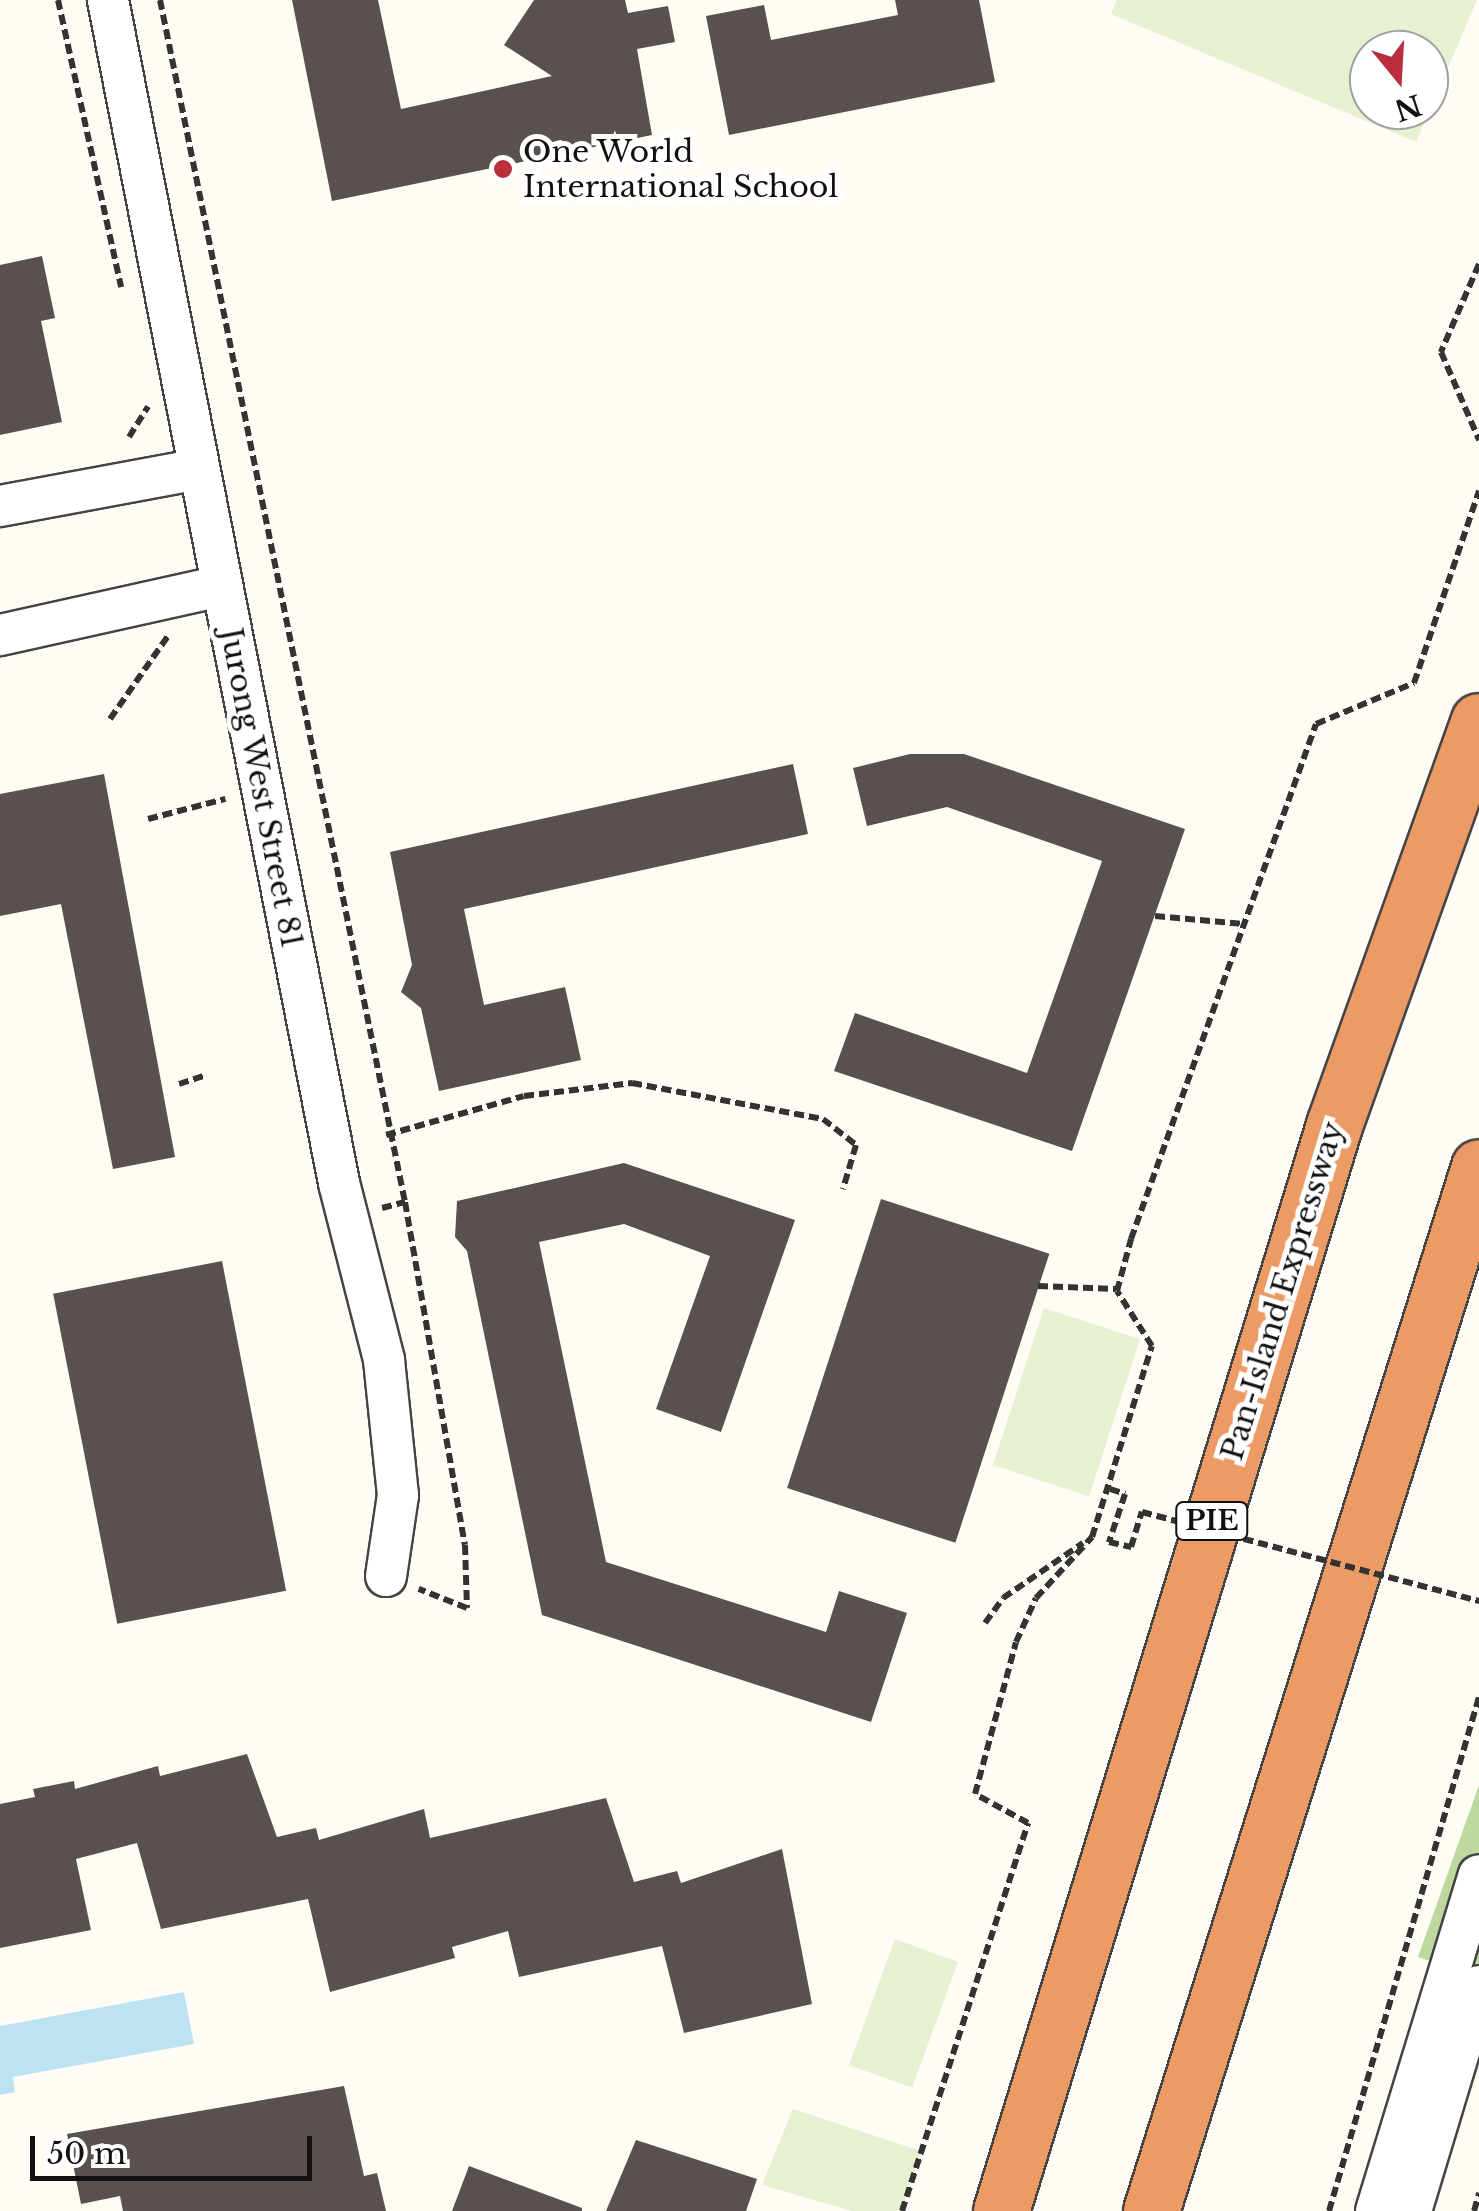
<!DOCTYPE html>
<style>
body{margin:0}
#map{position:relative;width:1479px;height:2211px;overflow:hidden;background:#fefcf5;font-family:"Libre Baskerville",serif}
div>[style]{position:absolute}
.forest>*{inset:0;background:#bdd99f}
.pitch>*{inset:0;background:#e7f0d1;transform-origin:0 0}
.water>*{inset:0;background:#bce2f4}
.building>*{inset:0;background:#59514e;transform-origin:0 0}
.path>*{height:6px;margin-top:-3px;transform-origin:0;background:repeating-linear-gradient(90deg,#333 0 10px,transparent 0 15px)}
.roads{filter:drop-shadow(2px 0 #444) drop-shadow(-2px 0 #444) drop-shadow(0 2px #444) drop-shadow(0 -2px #444)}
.minor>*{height:40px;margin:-20px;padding:0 20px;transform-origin:20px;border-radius:20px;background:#fff}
.motorway>*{height:55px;margin:-27.5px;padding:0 27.5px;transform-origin:27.5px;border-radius:27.5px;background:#ed9b65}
.path-bridge>*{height:6px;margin-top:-3px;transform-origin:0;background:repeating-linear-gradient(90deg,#333 0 10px,transparent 0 15px)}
.dots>*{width:28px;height:28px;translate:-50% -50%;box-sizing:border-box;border:5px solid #fff;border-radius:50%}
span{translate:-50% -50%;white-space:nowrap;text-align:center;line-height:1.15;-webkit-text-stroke:10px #fff;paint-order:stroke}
.shield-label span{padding:2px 8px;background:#fff;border:2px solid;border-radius:8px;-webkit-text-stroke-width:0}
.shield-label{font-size:28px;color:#111;font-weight:700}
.poi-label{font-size:30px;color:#111}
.left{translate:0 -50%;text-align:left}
.street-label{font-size:30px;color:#111}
.north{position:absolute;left:1349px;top:30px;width:100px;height:100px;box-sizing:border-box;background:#fff;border:2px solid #a0a0a0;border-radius:50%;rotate:162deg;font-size:28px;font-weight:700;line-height:40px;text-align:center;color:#111}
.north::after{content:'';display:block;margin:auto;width:35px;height:45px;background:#bb2e3e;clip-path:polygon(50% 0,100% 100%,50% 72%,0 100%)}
.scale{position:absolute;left:30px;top:2136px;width:282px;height:45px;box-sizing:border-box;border:5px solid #111;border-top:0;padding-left:12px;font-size:30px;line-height:35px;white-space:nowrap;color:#111;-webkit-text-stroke:8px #fff;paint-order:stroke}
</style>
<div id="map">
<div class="forest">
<div style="clip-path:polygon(1479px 1785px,1479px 1977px,1418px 1957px)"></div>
</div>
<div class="pitch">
<div style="clip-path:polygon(evenodd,1117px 0,1477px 0,1416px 142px,1111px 14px,1117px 0,1369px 50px,1429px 50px,1429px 110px,1369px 110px,1369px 50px)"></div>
<div style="left:1044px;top:1308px;width:101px;height:165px;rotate:18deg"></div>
<div style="left:895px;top:1939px;width:67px;height:134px;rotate:20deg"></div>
<div style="clip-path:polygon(793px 2109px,921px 2151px,901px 2211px,852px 2211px,762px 2185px)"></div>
</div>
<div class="water">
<div style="clip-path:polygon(184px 1992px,194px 2044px,13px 2077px,15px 2092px,0 2095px,0 2026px)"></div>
</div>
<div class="building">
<div style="clip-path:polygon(292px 0,378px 0,401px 109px,552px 76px,504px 45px,534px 0,625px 0,628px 13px,668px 6px,675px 42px,637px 49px,652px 135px,332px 201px)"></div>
<div style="clip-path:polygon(895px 0,979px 0,995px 82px,729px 135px,706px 16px,764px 5px,771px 40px,898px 15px)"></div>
<div style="clip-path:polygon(42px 256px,55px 318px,41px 321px,62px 422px,0 435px,0 265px)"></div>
<div style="clip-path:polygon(910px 754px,964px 754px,1185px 829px,1072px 1151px,834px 1071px,855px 1013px,1027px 1073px,1102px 861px,947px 807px,867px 826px,853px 768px)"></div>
<div style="clip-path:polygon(793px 764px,808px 834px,464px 909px,484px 1005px,565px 987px,581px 1060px,439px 1091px,421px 1008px,401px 992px,412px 965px,390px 852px)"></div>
<div style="clip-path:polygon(104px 774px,175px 1157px,113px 1169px,61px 904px,0 916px,0 794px)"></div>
<div style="clip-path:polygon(624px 1163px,795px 1220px,721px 1432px,656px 1409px,710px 1256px,624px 1224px,539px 1242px,606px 1562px,826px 1632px,839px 1591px,907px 1613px,871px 1722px,542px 1615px,467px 1251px,455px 1237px,457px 1201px)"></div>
<div style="left:881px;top:1199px;width:177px;height:304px;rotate:18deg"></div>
<div style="left:222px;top:1261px;width:336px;height:172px;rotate:79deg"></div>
<div style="clip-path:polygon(247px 1754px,277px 1837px,316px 1828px,319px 1840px,424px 1809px,430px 1838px,606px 1798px,634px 1882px,677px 1871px,681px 1883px,782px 1849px,812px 2004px,684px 2033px,662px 1946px,519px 1977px,508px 1931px,452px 1947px,455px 1958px,330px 1992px,308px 1899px,161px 1929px,137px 1843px,76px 1859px,91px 1930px,0 1948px,0 1804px,35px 1797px,33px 1789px,74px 1781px,75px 1789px,158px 1766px,160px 1776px)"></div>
<div style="clip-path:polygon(344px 2086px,364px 2176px,377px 2173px,386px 2211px,123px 2211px,120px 2196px,81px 2204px,67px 2134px)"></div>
<div style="clip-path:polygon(636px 2140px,757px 2179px,746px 2211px,606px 2211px)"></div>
<div style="clip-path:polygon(469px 2166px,582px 2208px,582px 2211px,452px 2211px)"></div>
</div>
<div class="path">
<div style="left:58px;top:0;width:294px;rotate:77.6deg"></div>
<div style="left:160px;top:0;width:1227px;rotate:78.48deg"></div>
<div style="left:405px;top:1202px;width:348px;rotate:80.1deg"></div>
<div style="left:465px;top:1545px;width:63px;rotate:88.2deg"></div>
<div style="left:467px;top:1608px;width:52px;rotate:-158.4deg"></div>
<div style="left:1479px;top:264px;width:96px;rotate:113.4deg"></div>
<div style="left:1441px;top:352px;width:96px;rotate:66.6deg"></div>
<div style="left:129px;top:437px;width:36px;rotate:-58deg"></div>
<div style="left:110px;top:719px;width:101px;rotate:-55.1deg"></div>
<div style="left:148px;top:819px;width:80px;rotate:-14.6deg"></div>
<div style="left:1155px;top:916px;width:89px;rotate:5.1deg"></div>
<div style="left:179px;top:1084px;width:26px;rotate:-18deg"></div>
<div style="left:386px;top:1135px;width:143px;rotate:-15.8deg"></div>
<div style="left:524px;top:1096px;width:109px;rotate:-6.9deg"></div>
<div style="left:632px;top:1083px;width:194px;rotate:10.7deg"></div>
<div style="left:823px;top:1119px;width:42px;rotate:38.2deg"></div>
<div style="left:856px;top:1145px;width:46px;rotate:106.5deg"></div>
<div style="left:382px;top:1208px;width:24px;rotate:-15deg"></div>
<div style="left:1038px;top:1286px;width:78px;rotate:2.2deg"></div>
<div style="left:1110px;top:1489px;width:16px;rotate:18deg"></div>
<div style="left:1125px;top:1494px;width:51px;rotate:108.4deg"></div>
<div style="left:1109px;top:1542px;width:23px;rotate:13deg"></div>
<div style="left:1131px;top:1547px;width:37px;rotate:-73deg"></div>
<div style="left:985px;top:1623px;width:31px;rotate:-54deg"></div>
<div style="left:1003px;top:1598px;width:97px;rotate:-34.5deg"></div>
<div style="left:902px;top:2211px;width:408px;rotate:-72deg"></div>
<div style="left:1028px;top:1823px;width:60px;rotate:-151.3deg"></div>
<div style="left:975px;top:1794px;width:157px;rotate:-74.9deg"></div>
<div style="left:1016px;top:1642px;width:48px;rotate:-65.6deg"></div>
<div style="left:1036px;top:1598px;width:83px;rotate:-47.4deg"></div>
<div style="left:1092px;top:1537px;width:200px;rotate:-72.6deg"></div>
<div style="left:1152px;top:1346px;width:65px;rotate:-122.5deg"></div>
<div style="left:1117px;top:1291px;width:54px;rotate:-74.9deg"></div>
<div style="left:1131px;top:1239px;width:547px;rotate:-70.24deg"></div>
<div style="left:1316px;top:724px;width:106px;rotate:-22.7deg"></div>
<div style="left:1414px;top:683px;width:203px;rotate:-71.3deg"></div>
<div style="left:1329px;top:2211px;width:535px;rotate:-73.73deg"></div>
<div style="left:1474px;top:2211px;width:19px;rotate:-74deg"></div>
</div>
<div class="roads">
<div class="minor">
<div style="left:108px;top:0;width:1205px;rotate:78.95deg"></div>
<div style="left:339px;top:1183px;width:183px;rotate:75.7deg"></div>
<div style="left:384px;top:1360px;width:136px;rotate:84.1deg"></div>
<div style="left:398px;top:1495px;width:82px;rotate:98.4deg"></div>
<div style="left:0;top:506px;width:197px;rotate:-10.5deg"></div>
<div style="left:0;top:635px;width:226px;rotate:-12.5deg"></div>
<div style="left:1376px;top:2211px;width:351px;rotate:-73deg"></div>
<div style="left:1411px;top:2211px;width:235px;rotate:-73.2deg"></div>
</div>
<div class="motorway">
<div style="left:1001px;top:2211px;width:1136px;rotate:-72.95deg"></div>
<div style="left:1334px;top:1125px;width:429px;rotate:-70.3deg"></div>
<div style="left:1151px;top:2211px;width:1094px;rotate:-72.56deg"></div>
</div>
</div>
<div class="path-bridge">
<div style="left:1142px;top:1512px;width:349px;rotate:14.8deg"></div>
</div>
<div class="dots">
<div style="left:503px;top:169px;background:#bb2e3e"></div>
</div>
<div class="shield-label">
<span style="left:1212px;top:1521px">PIE</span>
</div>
<div class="poi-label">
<span class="left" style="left:523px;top:169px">One World<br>International School</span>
</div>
<div class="street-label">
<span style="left:261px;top:788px;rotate:79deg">Jurong West Street 81</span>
<span style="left:1283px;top:1291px;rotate:-73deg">Pan-Island Expressway</span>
</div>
<div class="north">N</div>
<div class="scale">50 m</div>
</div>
